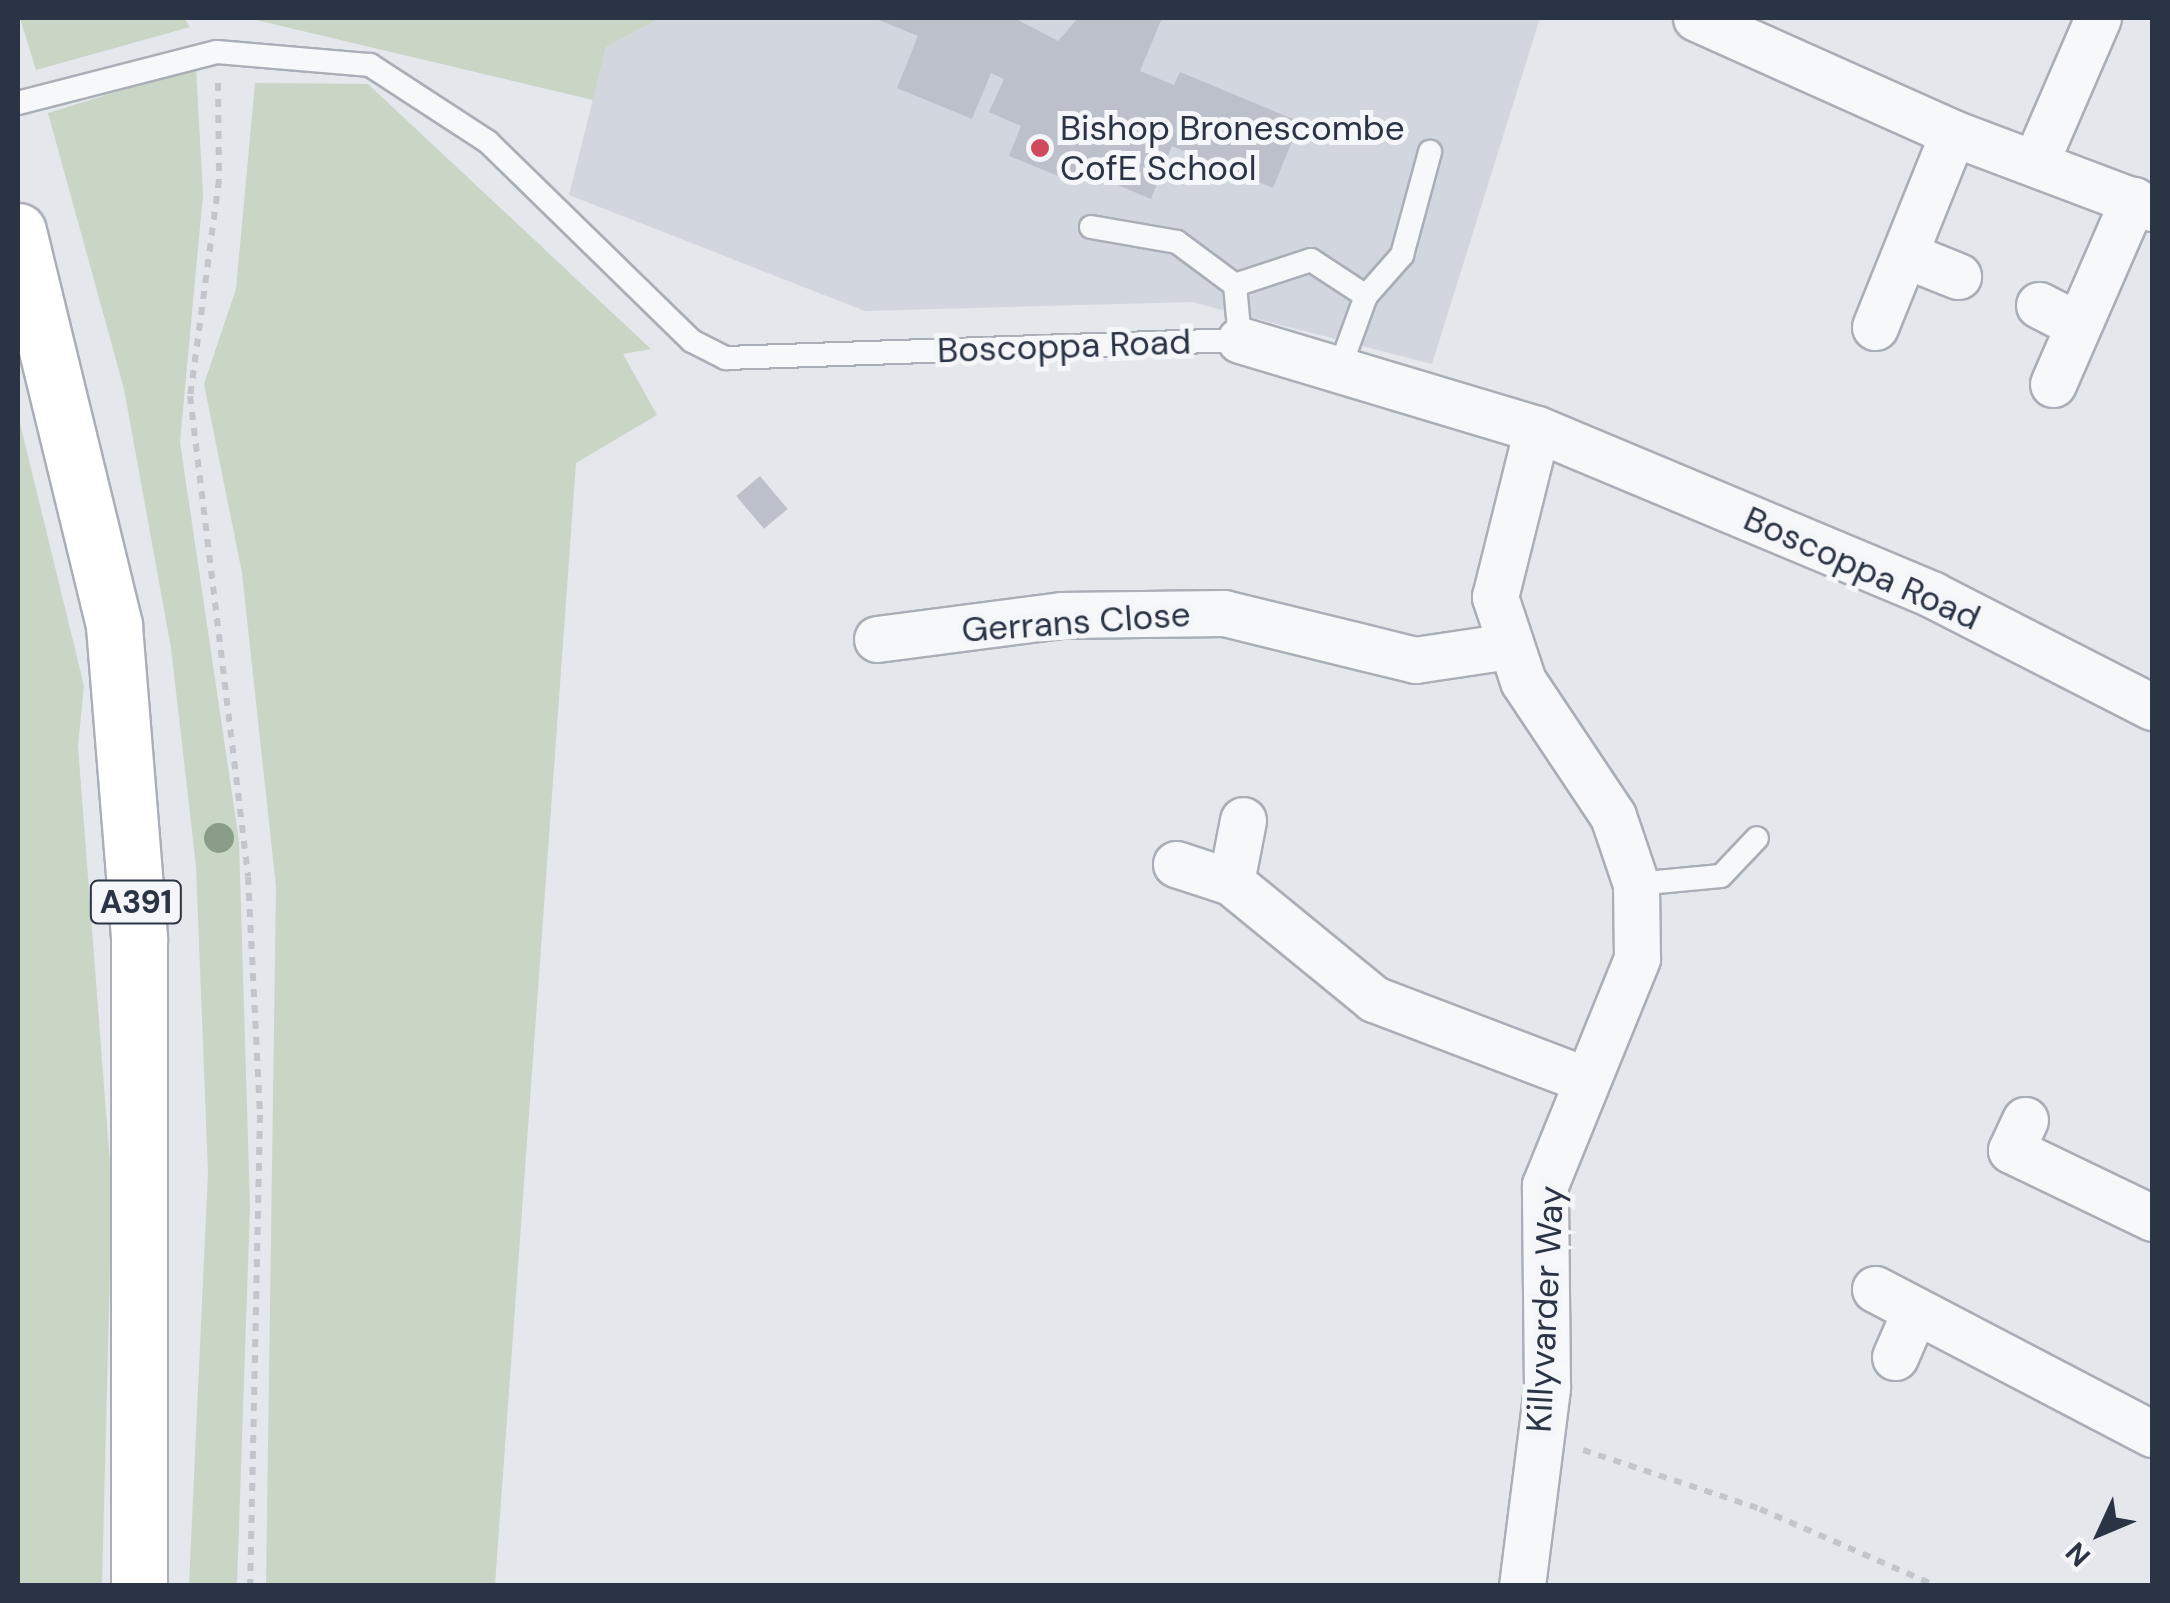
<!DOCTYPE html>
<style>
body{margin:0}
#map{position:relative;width:2170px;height:1603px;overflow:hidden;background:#e4e7ec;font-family:"DM Sans",sans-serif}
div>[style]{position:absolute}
.built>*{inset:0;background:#d2d6de}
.green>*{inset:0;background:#c9d6c5}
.building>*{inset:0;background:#bbc0ca;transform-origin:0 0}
.path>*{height:6px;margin-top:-3px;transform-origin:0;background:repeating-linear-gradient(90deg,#c2c5cb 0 8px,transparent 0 16px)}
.roads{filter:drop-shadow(2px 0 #a9aeb7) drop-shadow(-2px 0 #a9aeb7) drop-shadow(0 2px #a9aeb7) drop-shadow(0 -2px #a9aeb7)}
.lane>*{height:22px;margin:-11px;padding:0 11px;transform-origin:11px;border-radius:11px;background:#f7f8fa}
.street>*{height:45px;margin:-22.5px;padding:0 22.5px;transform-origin:22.5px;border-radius:22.5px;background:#f7f8fa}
.highway>*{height:55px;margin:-27.5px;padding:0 27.5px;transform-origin:27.5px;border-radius:27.5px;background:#fff}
.trees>*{width:30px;height:30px;margin:-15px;border-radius:50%;background:#899d89}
.dots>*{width:28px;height:28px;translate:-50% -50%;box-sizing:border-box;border:5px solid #f4f6f9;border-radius:50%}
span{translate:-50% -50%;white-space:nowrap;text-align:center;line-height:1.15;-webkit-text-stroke:10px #f4f6f9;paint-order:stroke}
.shield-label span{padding:2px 8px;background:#f4f6f9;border:2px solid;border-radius:8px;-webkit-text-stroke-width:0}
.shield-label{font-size:32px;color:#2b3445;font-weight:700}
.poi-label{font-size:35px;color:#2b3445}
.left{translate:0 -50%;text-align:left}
.street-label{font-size:35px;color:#2b3445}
.frame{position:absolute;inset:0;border:20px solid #2b3445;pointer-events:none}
.north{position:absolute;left:2050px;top:1483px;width:100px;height:100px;-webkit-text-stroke:8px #f4f6f9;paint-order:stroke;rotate:226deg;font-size:28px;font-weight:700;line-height:40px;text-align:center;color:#2b3445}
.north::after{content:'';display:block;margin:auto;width:35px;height:45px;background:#2b3445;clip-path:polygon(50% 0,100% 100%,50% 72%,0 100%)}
</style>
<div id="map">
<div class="built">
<div style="clip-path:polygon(660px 18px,1540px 18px,1432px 364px,1192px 302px,865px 311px,569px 195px,606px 47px)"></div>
</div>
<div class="green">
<div style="clip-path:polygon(20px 18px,184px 18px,190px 27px,36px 70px)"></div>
<div style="clip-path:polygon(248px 18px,660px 18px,606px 47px,593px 100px)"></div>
<div style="clip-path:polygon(196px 67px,203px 195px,180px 442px,239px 841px,250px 1207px,237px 1585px,189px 1585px,208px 1172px,196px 866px,171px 648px,124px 389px,48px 113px)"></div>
<div style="clip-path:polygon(255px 83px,368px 84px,651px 349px,623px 354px,657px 415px,576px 463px,495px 1585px,266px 1585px,276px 887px,242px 573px,204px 384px,236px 289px)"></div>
<div style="clip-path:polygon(18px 415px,84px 686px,78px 746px,112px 1190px,102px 1585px,18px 1585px)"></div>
</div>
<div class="building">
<div style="clip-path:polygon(874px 18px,1014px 18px,1058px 41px,1078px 18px,1162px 18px,1140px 71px,1174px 85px,1180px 72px,1300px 122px,1273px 188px,1172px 146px,1151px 199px,1086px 172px,1080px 185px,1009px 156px,1021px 126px,989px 112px,1004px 79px,991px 73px,972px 119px,897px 88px,918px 36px)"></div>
<div style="left:760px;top:476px;width:43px;height:31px;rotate:50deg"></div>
</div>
<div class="path">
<div style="left:218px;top:83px;width:97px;rotate:89.4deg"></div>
<div style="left:219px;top:180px;width:218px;rotate:97.6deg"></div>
<div style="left:190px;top:396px;width:484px;rotate:83.1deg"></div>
<div style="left:248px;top:877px;width:238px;rotate:87.1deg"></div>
<div style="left:260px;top:1115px;width:471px;rotate:91.2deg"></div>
<div style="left:1583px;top:1450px;width:187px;rotate:18.4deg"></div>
<div style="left:1760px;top:1509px;width:192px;rotate:23.6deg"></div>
</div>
<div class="roads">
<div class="lane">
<div style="left:18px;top:103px;width:205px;rotate:-14.4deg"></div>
<div style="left:217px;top:52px;width:154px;rotate:4.9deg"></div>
<div style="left:370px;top:65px;width:141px;rotate:33.1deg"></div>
<div style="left:488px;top:142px;width:285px;rotate:44.3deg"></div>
<div style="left:692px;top:341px;width:38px;rotate:27deg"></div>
<div style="left:726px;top:358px;width:514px;rotate:-2.01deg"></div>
<div style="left:1240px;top:340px;width:55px;rotate:-95.2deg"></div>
<div style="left:1235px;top:285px;width:80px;rotate:-18.2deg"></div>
<div style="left:1311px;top:260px;width:66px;rotate:33.2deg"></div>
<div style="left:1091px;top:227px;width:87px;rotate:9.9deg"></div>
<div style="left:1177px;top:242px;width:72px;rotate:36.6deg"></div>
<div style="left:1339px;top:370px;width:79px;rotate:-70deg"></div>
<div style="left:1366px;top:296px;width:55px;rotate:-48.7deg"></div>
<div style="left:1402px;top:255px;width:107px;rotate:-74.8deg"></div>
<div style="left:1636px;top:884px;width:85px;rotate:-5.4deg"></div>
<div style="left:1721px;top:876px;width:52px;rotate:-46.5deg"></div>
</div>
<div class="street">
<div style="left:1696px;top:18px;width:282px;rotate:24.1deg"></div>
<div style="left:1953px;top:133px;width:213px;rotate:20.7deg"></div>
<div style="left:2036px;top:161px;width:156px;rotate:-66.6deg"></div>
<div style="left:1908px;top:256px;width:54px;rotate:21.8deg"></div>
<div style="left:2039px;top:305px;width:42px;rotate:27.2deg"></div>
<div style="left:1875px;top:327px;width:209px;rotate:-68.1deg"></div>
<div style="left:1240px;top:340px;width:310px;rotate:16.7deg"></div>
<div style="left:1537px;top:429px;width:429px;rotate:22.7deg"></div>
<div style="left:1933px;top:595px;width:246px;rotate:27.1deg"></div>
<div style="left:2053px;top:384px;width:201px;rotate:-66.5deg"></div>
<div style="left:877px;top:639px;width:186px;rotate:-7.4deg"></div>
<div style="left:1061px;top:615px;width:163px;rotate:-0.7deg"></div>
<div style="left:1224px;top:613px;width:197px;rotate:13.8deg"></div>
<div style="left:1415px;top:660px;width:95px;rotate:-8.5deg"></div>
<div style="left:1176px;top:864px;width:58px;rotate:18.1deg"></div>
<div style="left:1231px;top:882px;width:185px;rotate:39.3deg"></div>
<div style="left:1374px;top:999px;width:225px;rotate:20.9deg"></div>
<div style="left:1231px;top:882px;width:63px;rotate:-79deg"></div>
<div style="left:2025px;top:1120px;width:33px;rotate:115deg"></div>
<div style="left:2011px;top:1150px;width:157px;rotate:25.7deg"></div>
<div style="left:1875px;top:1289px;width:313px;rotate:27.6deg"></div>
<div style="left:1895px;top:1357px;width:50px;rotate:-66.5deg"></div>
<div style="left:1522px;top:1586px;width:201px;rotate:-82.8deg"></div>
<div style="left:1547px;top:1387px;width:202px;rotate:-90.6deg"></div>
<div style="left:1545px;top:1185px;width:245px;rotate:-67.9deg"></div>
<div style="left:1637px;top:958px;width:74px;rotate:-90.8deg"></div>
<div style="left:1636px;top:884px;width:72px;rotate:-108.7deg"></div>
<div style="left:1613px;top:816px;width:162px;rotate:-123.7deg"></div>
<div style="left:1523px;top:681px;width:89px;rotate:-108.4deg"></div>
<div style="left:1495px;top:597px;width:173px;rotate:-76deg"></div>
</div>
<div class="highway">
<div style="left:18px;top:231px;width:406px;rotate:76.3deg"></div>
<div style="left:114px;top:626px;width:313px;rotate:85.4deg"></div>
<div style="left:139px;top:938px;width:648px;rotate:90deg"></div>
</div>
</div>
<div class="trees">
<div style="left:219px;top:838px"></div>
</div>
<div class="dots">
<div style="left:1040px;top:148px;background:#d1495b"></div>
</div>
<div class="shield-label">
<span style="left:136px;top:902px">A391</span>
</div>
<div class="poi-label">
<span class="left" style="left:1060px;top:148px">Bishop Bronescombe<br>CofE School</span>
</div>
<div class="street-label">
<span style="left:1064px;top:346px;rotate:-2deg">Boscoppa Road</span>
<span style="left:1862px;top:568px;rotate:24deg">Boscoppa Road</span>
<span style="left:1076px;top:622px;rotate:-4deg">Gerrans Close</span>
<span style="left:1545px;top:1309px;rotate:-87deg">Killyvarder Way</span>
</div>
<div class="frame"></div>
<div class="north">N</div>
</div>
